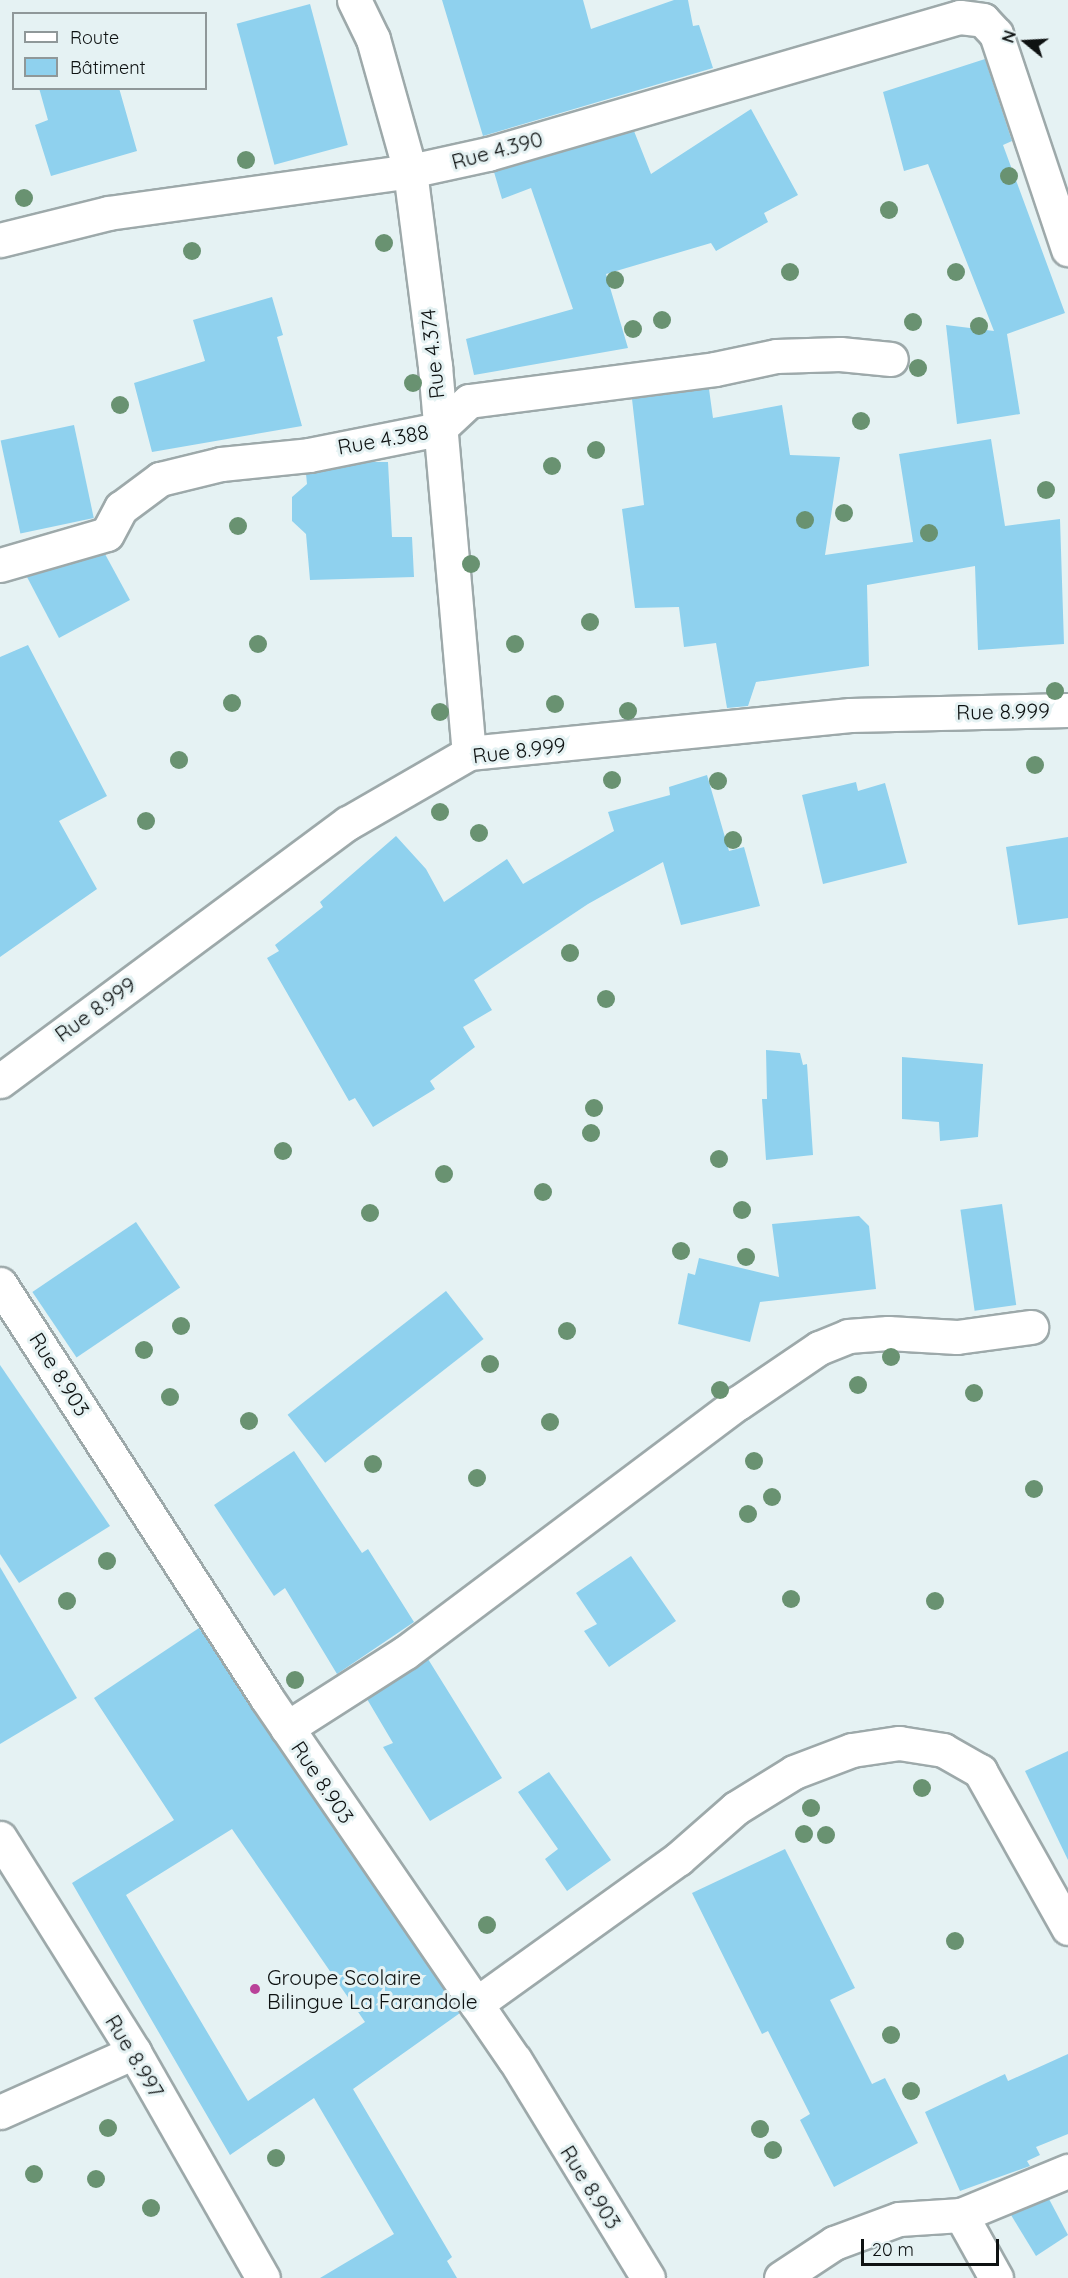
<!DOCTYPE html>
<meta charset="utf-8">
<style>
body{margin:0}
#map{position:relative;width:1068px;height:2278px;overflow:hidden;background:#e5f2f3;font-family:Quicksand,sans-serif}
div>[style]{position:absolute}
.building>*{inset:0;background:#8fd1ee;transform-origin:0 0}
.roads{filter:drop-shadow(2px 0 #9da9aa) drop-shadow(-2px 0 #9da9aa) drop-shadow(0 2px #9da9aa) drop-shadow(0 -2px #9da9aa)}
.street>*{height:33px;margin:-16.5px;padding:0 16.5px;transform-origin:16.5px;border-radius:16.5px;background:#fff}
.trees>*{width:18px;height:18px;margin:-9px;border-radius:50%;background:#699271}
.dots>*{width:16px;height:16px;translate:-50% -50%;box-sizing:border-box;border:3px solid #e5f2f3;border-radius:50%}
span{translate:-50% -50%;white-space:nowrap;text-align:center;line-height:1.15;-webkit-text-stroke:6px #e5f2f3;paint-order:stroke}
.street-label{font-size:21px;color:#0e1212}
.poi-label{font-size:21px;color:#0e1212}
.left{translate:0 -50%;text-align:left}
.legend{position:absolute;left:12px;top:12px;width:195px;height:78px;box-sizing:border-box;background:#e5f2f3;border:2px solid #8f9899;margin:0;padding:8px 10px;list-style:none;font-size:18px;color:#0e1212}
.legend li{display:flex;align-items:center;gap:12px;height:30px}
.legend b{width:30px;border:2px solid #8f9899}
.north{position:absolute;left:996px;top:12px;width:60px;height:60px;-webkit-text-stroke:4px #e5f2f3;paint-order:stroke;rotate:288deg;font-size:16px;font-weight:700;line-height:24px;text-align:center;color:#0e1212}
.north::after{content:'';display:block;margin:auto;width:21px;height:27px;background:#0e1212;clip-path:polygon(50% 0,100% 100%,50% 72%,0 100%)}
.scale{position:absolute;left:861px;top:2239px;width:138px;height:27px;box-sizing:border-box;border:3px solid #0e1212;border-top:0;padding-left:8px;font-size:18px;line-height:21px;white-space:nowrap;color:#0e1212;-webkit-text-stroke:4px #e5f2f3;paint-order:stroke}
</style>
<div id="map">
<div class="building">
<div style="clip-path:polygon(442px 0,583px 0,591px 29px,674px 0,688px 0,693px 26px,699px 25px,713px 68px,483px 136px)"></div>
<div style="left:310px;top:4px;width:146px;height:76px;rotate:75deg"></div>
<div style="clip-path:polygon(985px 59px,1012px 141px,1003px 145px,1065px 313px,1007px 334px,1020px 414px,957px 424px,946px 325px,994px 331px,928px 164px,904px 171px,883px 92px)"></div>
<div style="clip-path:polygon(39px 88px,119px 88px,137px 151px,51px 176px,35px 125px,48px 120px)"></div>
<div style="clip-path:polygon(751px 109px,798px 195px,764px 213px,768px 222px,716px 251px,711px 243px,606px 274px,628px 348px,474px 375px,466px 339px,573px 309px,531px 188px,502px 199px,494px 172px,634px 131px,651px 174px)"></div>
<div style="clip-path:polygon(272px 297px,283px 335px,277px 337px,302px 426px,152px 452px,134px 383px,205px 361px,193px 320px)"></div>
<div style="clip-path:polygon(709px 389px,713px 418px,782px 405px,790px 455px,840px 457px,825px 555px,913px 542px,899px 454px,991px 439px,1005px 526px,1060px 519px,1064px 644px,978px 650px,975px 566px,867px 585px,869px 666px,756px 682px,748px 706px,727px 708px,716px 643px,684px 647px,679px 607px,635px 608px,622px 509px,644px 505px,632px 399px)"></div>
<div style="left:74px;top:425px;width:95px;height:75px;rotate:78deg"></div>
<div style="clip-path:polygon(371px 462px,388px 462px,392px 537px,412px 537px,414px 577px,310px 580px,306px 534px,292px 521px,292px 497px,307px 484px,306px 474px)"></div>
<div style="clip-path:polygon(105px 554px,130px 600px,59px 638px,27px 577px)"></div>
<div style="clip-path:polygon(28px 645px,107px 796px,59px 821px,97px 889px,0 957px,0 657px)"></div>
<div style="clip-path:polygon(707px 775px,729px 851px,744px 847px,760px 906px,681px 925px,663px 862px,588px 904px,474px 980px,492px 1010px,463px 1027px,475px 1047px,430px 1081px,435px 1089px,373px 1127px,355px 1098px,349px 1101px,267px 958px,279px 951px,275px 945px,323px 907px,320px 902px,396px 836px,426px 869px,444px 902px,507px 859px,523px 884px,614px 831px,608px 812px,670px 795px,669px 787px)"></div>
<div style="clip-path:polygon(856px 782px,858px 791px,885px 783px,907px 863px,823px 884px,802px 795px)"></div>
<div style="clip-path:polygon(1068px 837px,1068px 918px,1018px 925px,1006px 847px)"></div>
<div style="clip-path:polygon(766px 1050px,800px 1053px,803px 1065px,807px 1064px,813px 1155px,766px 1160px,762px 1099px,767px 1099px)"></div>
<div style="clip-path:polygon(902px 1057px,983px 1064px,978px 1137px,940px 1141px,939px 1122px,902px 1119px)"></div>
<div style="left:1002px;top:1204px;width:102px;height:42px;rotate:82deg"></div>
<div style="clip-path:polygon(859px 1216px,869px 1226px,876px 1289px,760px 1302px,750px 1342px,678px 1324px,688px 1273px,695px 1275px,699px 1258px,779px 1277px,772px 1224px)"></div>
<div style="left:136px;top:1222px;width:79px;height:125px;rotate:56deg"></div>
<div style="left:446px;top:1291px;width:61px;height:201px;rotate:52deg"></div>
<div style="clip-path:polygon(0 1365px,110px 1526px,19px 1583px,0 1554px)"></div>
<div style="clip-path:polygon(294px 1451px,362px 1553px,368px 1549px,414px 1622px,337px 1674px,285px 1588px,274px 1596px,214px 1505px)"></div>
<div style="clip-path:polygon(631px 1556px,676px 1621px,609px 1667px,584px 1631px,597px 1624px,576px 1593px)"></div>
<div style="clip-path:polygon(0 1567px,77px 1698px,0 1744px)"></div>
<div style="clip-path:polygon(evenodd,199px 1628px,460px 2013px,353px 2089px,452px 2257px,447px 2261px,457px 2278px,320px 2278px,394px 2234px,314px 2098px,230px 2155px,72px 1883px,174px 1820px,94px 1698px,199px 1628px,232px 1829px,365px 2022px,248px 2101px,126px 1895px,232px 1829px)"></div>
<div style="clip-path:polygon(428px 1659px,502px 1778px,430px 1821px,383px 1747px,393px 1743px,367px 1699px)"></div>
<div style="clip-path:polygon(1068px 1751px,1068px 1860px,1025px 1771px)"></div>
<div style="clip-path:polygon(549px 1772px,611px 1860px,567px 1891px,545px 1859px,558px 1849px,518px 1792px)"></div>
<div style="clip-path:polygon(785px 1849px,855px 1988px,830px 2000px,872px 2084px,885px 2078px,918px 2143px,834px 2187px,800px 2120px,810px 2114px,768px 2031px,762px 2034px,692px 1893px)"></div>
<div style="clip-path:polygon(1068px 2054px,1068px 2134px,1036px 2147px,1040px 2155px,1027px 2161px,1030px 2166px,960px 2191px,925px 2112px,1005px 2074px,1008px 2081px)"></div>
<div style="clip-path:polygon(1049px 2199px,1068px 2235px,1036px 2256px,1011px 2215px)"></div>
</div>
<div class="roads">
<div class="street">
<div style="left:354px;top:0;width:43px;rotate:64deg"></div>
<div style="left:373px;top:39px;width:137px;rotate:74.3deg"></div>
<div style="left:410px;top:171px;width:197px;rotate:82.7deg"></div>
<div style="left:435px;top:366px;width:388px;rotate:85deg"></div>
<div style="left:0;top:240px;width:111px;rotate:-14deg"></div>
<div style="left:108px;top:213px;width:305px;rotate:-7.9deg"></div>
<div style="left:410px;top:171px;width:80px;rotate:-12.3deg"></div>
<div style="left:488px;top:154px;width:491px;rotate:-16.2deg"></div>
<div style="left:960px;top:17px;width:23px;rotate:7deg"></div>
<div style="left:983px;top:20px;width:19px;rotate:47deg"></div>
<div style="left:996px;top:34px;width:227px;rotate:71.5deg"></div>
<div style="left:0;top:565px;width:111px;rotate:-16.2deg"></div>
<div style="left:107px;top:534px;width:30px;rotate:-62deg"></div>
<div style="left:121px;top:508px;width:49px;rotate:-36.6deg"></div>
<div style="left:160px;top:479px;width:63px;rotate:-13.8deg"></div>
<div style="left:221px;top:464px;width:88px;rotate:-5.8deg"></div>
<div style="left:309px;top:455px;width:133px;rotate:-11.3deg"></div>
<div style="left:439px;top:429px;width:41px;rotate:-43deg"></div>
<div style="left:469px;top:401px;width:248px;rotate:-7.4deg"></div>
<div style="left:715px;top:369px;width:62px;rotate:-12deg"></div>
<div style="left:776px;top:356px;width:64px;rotate:-1.8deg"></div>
<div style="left:840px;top:354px;width:51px;rotate:5.6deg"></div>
<div style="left:0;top:1081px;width:433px;rotate:-36.6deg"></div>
<div style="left:348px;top:823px;width:140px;rotate:-30deg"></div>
<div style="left:469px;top:753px;width:383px;rotate:-5.7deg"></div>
<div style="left:850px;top:715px;width:218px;rotate:-1.3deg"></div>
<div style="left:0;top:1284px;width:491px;rotate:57.2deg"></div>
<div style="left:266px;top:1697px;width:440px;rotate:55.6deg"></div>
<div style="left:515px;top:2060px;width:255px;rotate:58.6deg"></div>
<div style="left:287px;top:1728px;width:141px;rotate:-32.6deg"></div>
<div style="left:406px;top:1652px;width:415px;rotate:-36.9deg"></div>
<div style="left:738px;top:1403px;width:98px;rotate:-34.2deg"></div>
<div style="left:819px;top:1348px;width:31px;rotate:-22deg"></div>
<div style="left:848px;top:1336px;width:40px;rotate:-4.3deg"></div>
<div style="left:888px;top:1333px;width:69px;rotate:3.3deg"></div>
<div style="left:957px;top:1337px;width:75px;rotate:-7.7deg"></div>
<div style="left:0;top:1838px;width:252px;rotate:57.9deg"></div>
<div style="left:134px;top:2052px;width:260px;rotate:60.3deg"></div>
<div style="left:476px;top:2004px;width:249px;rotate:-35.7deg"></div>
<div style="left:678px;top:1859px;width:77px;rotate:-41.3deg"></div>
<div style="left:736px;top:1808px;width:68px;rotate:-31.8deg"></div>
<div style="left:794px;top:1772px;width:62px;rotate:-20.8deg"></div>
<div style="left:852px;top:1750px;width:48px;rotate:-8.5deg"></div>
<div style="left:899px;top:1743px;width:45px;rotate:9deg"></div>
<div style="left:943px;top:1750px;width:43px;rotate:29.6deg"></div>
<div style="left:980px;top:1771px;width:180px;rotate:60.7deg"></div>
<div style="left:0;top:2112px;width:147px;rotate:-24.1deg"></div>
<div style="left:961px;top:2215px;width:72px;rotate:60.9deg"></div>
<div style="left:781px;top:2278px;width:64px;rotate:-33.4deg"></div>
<div style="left:834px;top:2243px;width:69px;rotate:-20.3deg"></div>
<div style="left:899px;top:2219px;width:62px;rotate:-3.7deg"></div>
<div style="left:961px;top:2215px;width:116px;rotate:-22.4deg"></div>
</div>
</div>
<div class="trees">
<div style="left:246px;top:160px"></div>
<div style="left:1009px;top:176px"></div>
<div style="left:24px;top:198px"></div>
<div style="left:889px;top:210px"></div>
<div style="left:384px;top:243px"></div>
<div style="left:192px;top:251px"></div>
<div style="left:790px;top:272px"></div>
<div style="left:956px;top:272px"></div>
<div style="left:615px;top:280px"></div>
<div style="left:662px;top:320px"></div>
<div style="left:913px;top:322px"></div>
<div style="left:979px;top:326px"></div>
<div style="left:633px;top:329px"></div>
<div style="left:918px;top:368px"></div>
<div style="left:413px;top:383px"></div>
<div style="left:120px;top:405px"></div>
<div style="left:861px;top:421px"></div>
<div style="left:596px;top:450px"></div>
<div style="left:552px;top:466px"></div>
<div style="left:1046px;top:490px"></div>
<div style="left:844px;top:513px"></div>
<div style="left:805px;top:520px"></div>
<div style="left:238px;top:526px"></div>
<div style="left:929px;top:533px"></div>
<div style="left:471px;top:564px"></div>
<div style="left:590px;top:622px"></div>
<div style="left:258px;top:644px"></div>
<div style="left:515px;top:644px"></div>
<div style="left:1055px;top:691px"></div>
<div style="left:232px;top:703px"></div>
<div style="left:555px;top:704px"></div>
<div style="left:628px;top:711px"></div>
<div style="left:440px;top:712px"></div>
<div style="left:179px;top:760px"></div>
<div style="left:1035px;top:765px"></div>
<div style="left:612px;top:780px"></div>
<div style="left:718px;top:781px"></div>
<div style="left:440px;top:812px"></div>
<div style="left:146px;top:821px"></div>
<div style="left:479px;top:833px"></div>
<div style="left:733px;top:840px"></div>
<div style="left:570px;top:953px"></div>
<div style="left:606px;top:999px"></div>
<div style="left:594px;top:1108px"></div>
<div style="left:591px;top:1133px"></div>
<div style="left:283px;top:1151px"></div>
<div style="left:719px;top:1159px"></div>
<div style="left:444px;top:1174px"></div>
<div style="left:543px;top:1192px"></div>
<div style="left:742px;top:1210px"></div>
<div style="left:370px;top:1213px"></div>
<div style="left:681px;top:1251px"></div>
<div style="left:746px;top:1257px"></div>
<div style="left:181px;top:1326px"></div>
<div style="left:567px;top:1331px"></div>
<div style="left:144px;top:1350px"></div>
<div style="left:891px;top:1357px"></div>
<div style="left:490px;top:1364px"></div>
<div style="left:858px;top:1385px"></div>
<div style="left:720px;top:1390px"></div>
<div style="left:974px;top:1393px"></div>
<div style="left:170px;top:1397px"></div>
<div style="left:249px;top:1421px"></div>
<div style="left:550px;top:1422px"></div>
<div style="left:754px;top:1461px"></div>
<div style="left:373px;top:1464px"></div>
<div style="left:477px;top:1478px"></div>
<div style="left:1034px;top:1489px"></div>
<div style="left:772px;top:1497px"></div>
<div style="left:748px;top:1514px"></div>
<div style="left:107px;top:1561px"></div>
<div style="left:791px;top:1599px"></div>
<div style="left:67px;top:1601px"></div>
<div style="left:935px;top:1601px"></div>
<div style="left:295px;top:1680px"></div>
<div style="left:922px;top:1788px"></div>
<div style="left:811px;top:1808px"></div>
<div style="left:804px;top:1834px"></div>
<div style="left:826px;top:1835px"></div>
<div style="left:487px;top:1925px"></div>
<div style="left:955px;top:1941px"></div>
<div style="left:891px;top:2035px"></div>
<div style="left:911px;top:2091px"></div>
<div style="left:108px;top:2128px"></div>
<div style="left:760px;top:2129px"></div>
<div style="left:773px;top:2150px"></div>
<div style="left:276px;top:2158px"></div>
<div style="left:34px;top:2174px"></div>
<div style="left:96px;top:2179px"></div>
<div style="left:151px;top:2208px"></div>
</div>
<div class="dots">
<div style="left:255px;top:1989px;background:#b94299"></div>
</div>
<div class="street-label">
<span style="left:497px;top:150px;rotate:-15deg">Rue 4.390</span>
<span style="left:432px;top:354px;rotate:-96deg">Rue 4.374</span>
<span style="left:383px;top:439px;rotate:-10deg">Rue 4.388</span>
<span style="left:1003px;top:711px;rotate:-1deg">Rue 8.999</span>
<span style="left:519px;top:750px;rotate:-7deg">Rue 8.999</span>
<span style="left:95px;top:1009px;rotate:-36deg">Rue 8.999</span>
<span style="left:60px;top:1374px;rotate:58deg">Rue 8.903</span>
<span style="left:323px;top:1782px;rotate:56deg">Rue 8.903</span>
<span style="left:135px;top:2056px;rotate:59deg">Rue 8.997</span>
<span style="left:591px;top:2187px;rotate:58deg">Rue 8.903</span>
</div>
<div class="poi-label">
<span class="left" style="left:267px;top:1989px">Groupe Scolaire<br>Bilingue La Farandole</span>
</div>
<ul class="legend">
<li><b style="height:8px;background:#fff"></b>Route</li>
<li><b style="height:16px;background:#8fd1ee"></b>Bâtiment</li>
</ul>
<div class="north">N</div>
<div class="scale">20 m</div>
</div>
